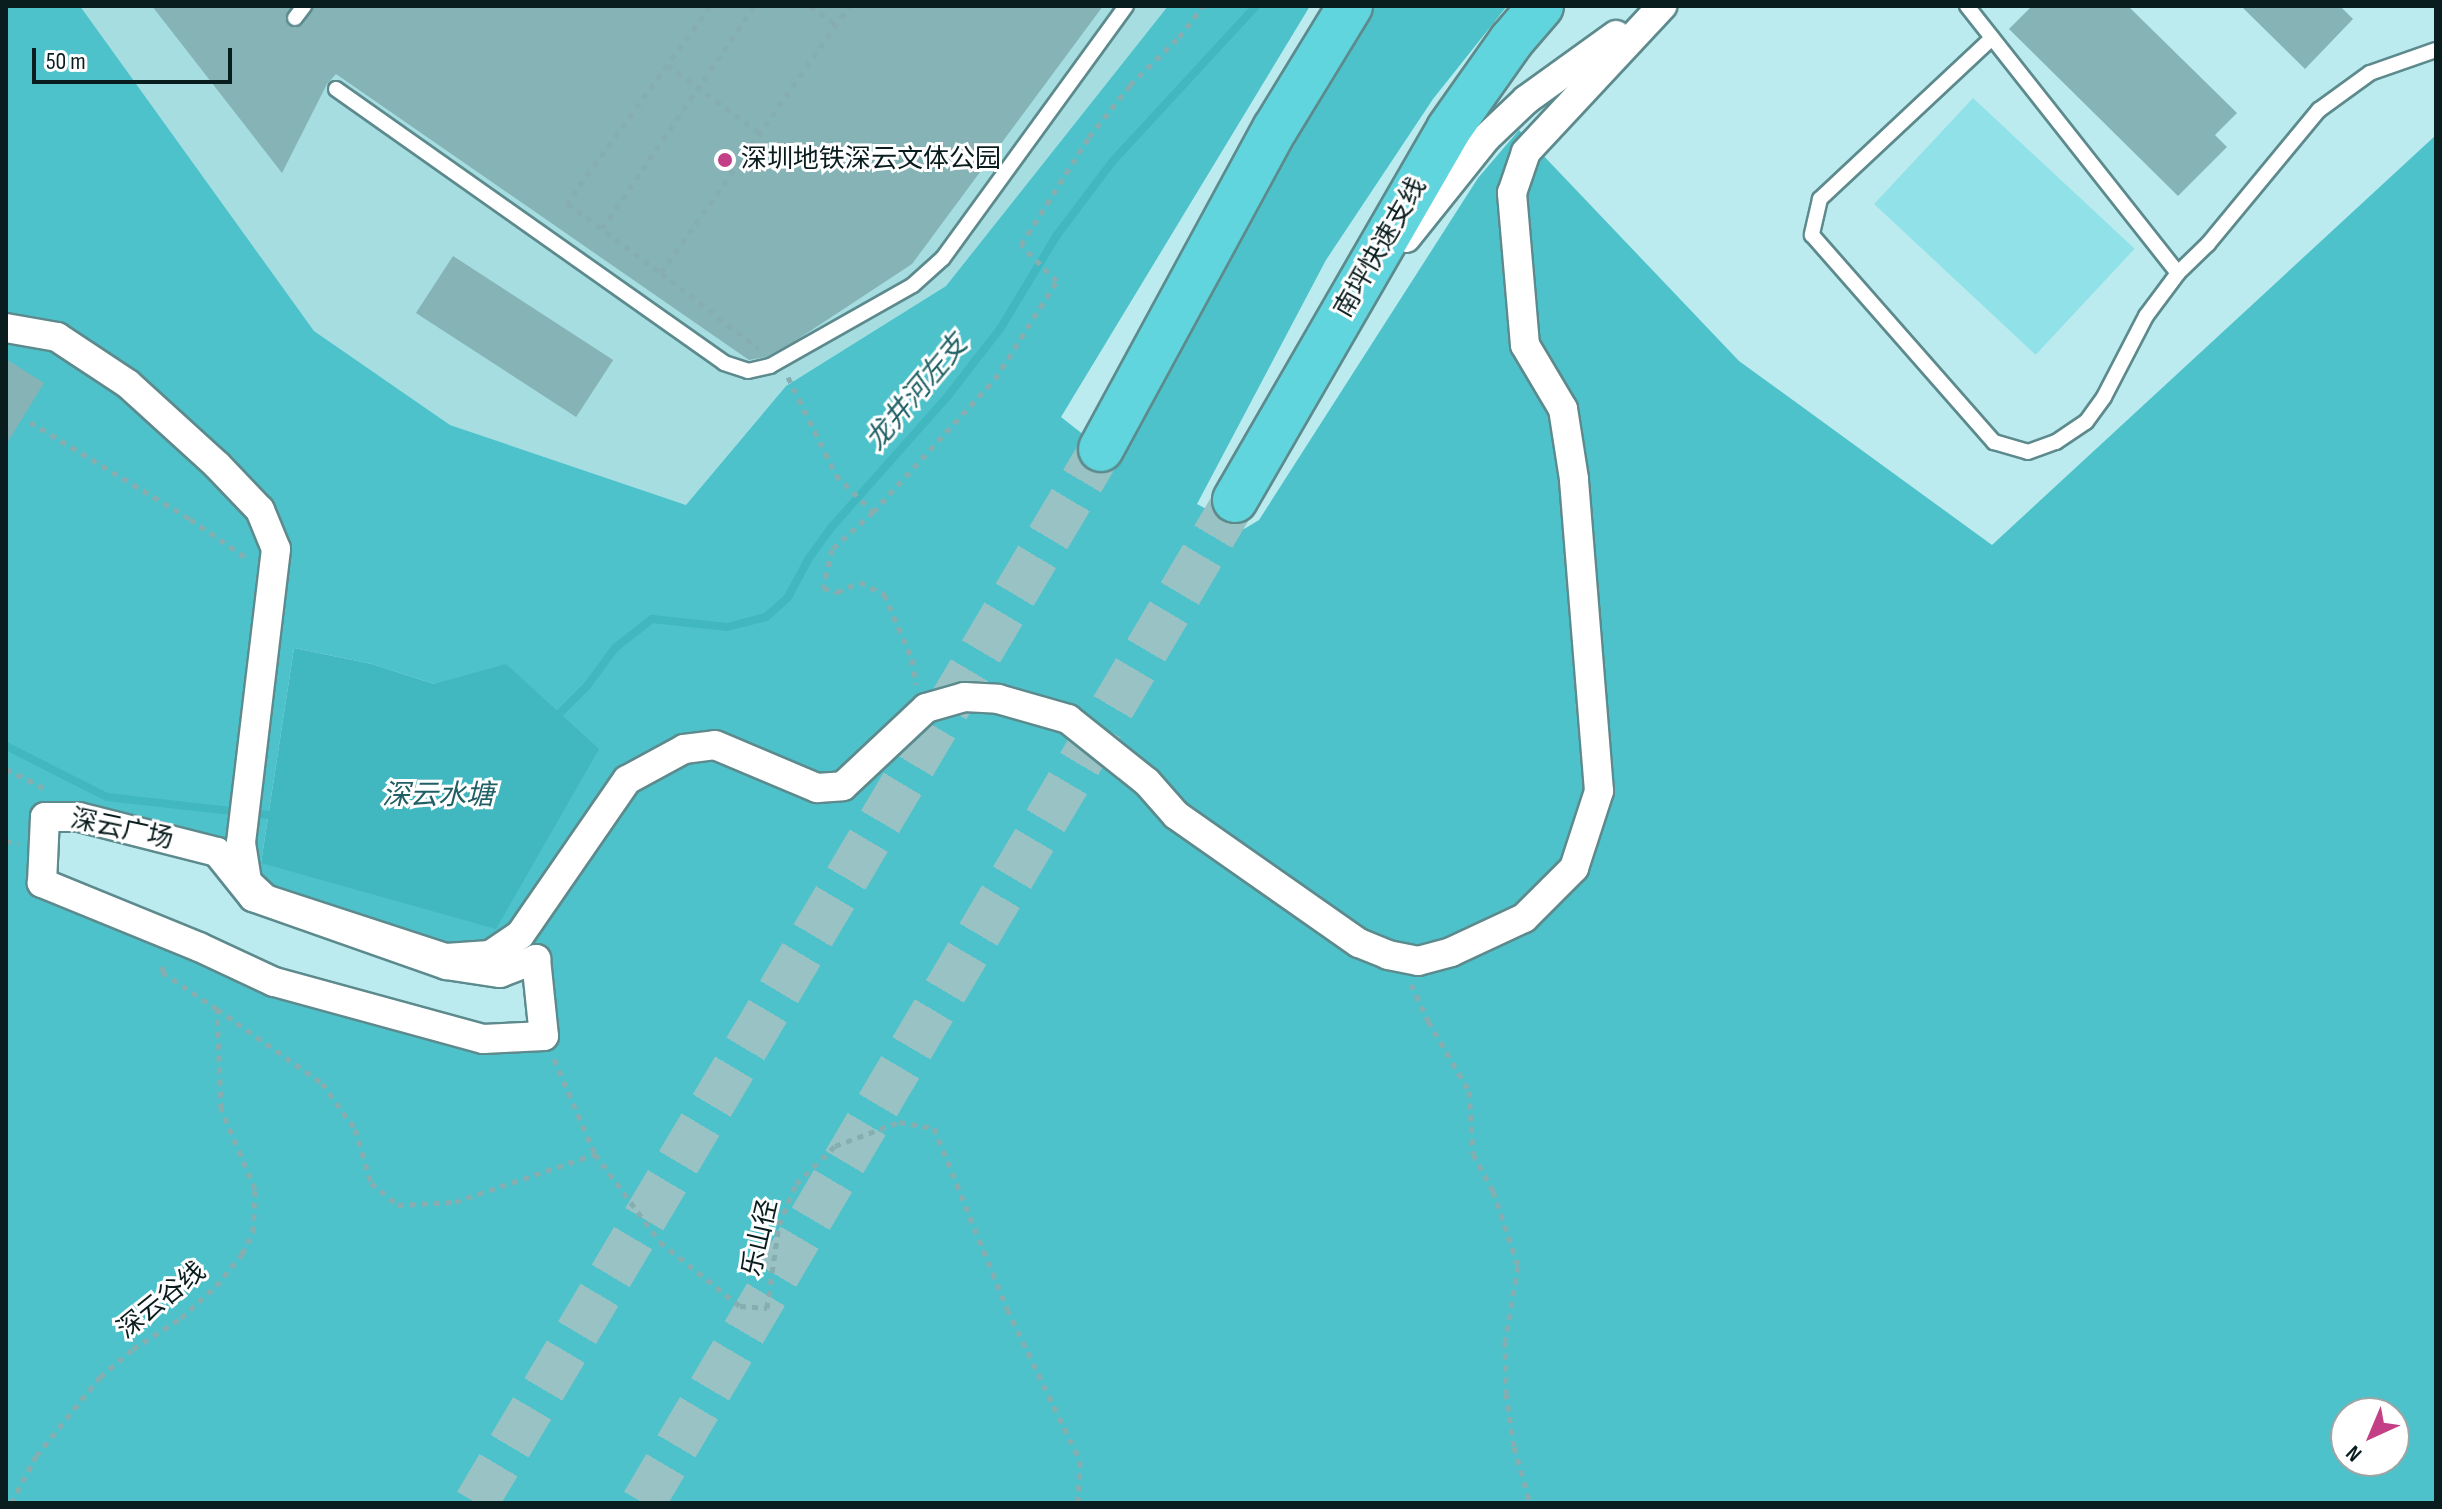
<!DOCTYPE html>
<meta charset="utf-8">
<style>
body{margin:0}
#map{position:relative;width:2442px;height:1509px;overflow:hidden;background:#bbebee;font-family:"Sofia Sans Condensed","Noto Sans SC",sans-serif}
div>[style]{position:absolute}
.built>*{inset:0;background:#a5dde1}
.green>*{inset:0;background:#90e2e8;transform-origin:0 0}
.forest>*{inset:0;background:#4dc2ca}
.water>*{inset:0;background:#41b7bf}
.stream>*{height:8px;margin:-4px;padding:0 4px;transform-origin:4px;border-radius:4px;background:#41b7bf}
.building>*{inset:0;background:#85b3b6;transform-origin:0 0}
.highway-tunnel>*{height:44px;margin-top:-22px;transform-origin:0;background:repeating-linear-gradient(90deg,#98c2c4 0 44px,transparent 0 66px)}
.path>*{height:5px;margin-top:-2.5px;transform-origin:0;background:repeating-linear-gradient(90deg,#86adaf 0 6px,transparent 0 12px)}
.roads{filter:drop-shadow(2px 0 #5d8a8d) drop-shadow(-2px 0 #5d8a8d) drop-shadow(0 2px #5d8a8d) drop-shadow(0 -2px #5d8a8d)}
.lane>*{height:14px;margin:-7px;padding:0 7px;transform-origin:7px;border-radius:7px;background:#fff}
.street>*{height:28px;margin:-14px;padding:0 14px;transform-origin:14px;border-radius:14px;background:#fff}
.highway>*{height:44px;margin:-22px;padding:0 22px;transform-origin:22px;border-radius:22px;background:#60d5dd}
.dots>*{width:22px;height:22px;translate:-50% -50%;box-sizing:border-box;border:4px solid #fff;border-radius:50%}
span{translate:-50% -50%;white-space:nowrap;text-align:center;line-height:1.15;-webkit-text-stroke:6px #fff;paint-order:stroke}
.poi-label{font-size:26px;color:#0a1d1e}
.left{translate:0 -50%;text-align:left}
.street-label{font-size:26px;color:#0a1d1e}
.water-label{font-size:28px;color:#206064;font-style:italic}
.frame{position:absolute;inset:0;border:8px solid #0a1d1e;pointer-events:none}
.north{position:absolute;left:2330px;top:1397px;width:80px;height:80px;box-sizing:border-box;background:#fff;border:2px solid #9da5a5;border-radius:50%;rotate:224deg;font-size:22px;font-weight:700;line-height:32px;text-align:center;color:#0a1d1e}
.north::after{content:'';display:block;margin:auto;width:28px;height:36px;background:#c34086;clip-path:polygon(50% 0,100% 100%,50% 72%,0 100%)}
.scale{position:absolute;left:32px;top:48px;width:200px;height:36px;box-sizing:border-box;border:4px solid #0a1d1e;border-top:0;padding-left:10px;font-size:24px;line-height:28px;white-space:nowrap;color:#0a1d1e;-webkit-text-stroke:6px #fff;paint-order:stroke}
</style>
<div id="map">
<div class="built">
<div style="clip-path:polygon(80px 6px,1168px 6px,946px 286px,786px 386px,686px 505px,450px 425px,314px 331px)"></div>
</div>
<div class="green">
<div style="left:1973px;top:98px;width:221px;height:145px;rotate:43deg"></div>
</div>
<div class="forest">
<div style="clip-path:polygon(evenodd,6px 6px,80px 6px,314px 331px,450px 425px,686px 505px,786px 386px,946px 286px,1168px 6px,1310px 6px,1061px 417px,1108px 454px,1320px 82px,1374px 6px,1507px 6px,1433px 99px,1326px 260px,1197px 504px,1244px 529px,1259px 520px,1478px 178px,1519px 130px,1739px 361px,1992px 545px,2436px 135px,2436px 1503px,6px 1503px,6px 6px,294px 648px,372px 664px,434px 684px,261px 863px,294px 648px,6px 6px,45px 817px,217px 852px,253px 897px,500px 973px,536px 959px,544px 1036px,482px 1039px,121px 917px,43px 883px,45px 817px,6px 6px,2346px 1413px,2394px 1413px,2394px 1461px,2346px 1461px,2346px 1413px)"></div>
</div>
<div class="water">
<div style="clip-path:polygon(294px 648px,372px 664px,434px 684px,506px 664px,599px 749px,496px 929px,261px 863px)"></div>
</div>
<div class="stream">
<div style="left:560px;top:713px;width:38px;rotate:-45deg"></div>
<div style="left:587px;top:686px;width:47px;rotate:-53.6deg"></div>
<div style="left:615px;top:648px;width:47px;rotate:-38.1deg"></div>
<div style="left:652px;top:619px;width:75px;rotate:6.1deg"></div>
<div style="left:727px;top:627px;width:40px;rotate:-14.4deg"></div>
<div style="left:766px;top:617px;width:30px;rotate:-42deg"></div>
<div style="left:788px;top:597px;width:44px;rotate:-61.7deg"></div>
<div style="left:809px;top:558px;width:34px;rotate:-54deg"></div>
<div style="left:829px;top:530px;width:178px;rotate:-48.4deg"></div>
<div style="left:947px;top:397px;width:86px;rotate:-52.1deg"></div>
<div style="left:1000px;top:329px;width:110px;rotate:-58.8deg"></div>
<div style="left:1057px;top:235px;width:91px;rotate:-53deg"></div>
<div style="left:1112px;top:162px;width:212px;rotate:-47.3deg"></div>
<div style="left:6px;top:746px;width:113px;rotate:26.8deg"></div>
<div style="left:107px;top:797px;width:162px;rotate:6.4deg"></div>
</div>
<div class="building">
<div style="clip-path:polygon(152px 6px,292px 6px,285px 18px,288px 25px,295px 28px,303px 24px,314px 6px,1103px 6px,912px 264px,795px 341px,766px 357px,749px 360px,336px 74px,327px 84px,282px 173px)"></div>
<div style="clip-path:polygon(2032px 6px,2128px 6px,2237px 113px,2215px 135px,2227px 147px,2178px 196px,2009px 29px)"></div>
<div style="clip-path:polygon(2241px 6px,2340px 6px,2353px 19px,2305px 69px)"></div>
<div style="left:453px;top:256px;width:191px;height:68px;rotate:33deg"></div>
<div style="clip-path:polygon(6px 359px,44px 383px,6px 445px)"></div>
</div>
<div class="highway-tunnel">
<div style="left:476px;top:1503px;width:1225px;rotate:-59.33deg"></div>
<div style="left:643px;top:1503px;width:1165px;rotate:-59.45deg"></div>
</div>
<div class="path">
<div style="left:710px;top:6px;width:243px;rotate:126deg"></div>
<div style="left:567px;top:203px;width:117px;rotate:36.7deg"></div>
<div style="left:661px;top:273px;width:327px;rotate:-54.8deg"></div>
<div style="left:810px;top:6px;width:32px;rotate:36deg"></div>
<div style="left:667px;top:65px;width:115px;rotate:36.2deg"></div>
<div style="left:602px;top:229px;width:270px;rotate:-55.7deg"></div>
<div style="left:661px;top:273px;width:123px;rotate:37.7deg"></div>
<div style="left:788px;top:377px;width:109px;rotate:63.9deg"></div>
<div style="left:836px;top:475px;width:52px;rotate:45deg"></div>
<div style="left:873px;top:512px;width:55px;rotate:137.9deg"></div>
<div style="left:832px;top:549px;width:40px;rotate:103deg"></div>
<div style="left:823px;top:588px;width:15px;rotate:16deg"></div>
<div style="left:837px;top:592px;width:25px;rotate:-23deg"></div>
<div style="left:860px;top:582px;width:27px;rotate:27deg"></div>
<div style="left:884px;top:594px;width:71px;rotate:66.7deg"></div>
<div style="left:912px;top:659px;width:26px;rotate:81deg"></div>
<div style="left:30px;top:422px;width:187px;rotate:31.2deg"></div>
<div style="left:190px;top:519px;width:70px;rotate:34.6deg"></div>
<div style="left:873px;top:512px;width:180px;rotate:-47.5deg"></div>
<div style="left:995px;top:379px;width:116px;rotate:-57.7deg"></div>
<div style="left:1057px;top:281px;width:51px;rotate:-135deg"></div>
<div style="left:1021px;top:245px;width:128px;rotate:-57.8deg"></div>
<div style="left:1089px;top:137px;width:66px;rotate:-51.7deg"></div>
<div style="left:1130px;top:85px;width:69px;rotate:-44.4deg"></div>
<div style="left:1179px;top:37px;width:39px;rotate:-52deg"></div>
<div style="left:6px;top:769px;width:47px;rotate:26.6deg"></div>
<div style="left:6px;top:841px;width:13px;rotate:13deg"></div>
<div style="left:1411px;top:984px;width:41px;rotate:65.3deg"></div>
<div style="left:1428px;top:1021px;width:81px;rotate:59.6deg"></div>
<div style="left:1469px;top:1091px;width:63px;rotate:86.4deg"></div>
<div style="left:1473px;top:1154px;width:42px;rotate:61.6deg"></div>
<div style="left:1493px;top:1191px;width:79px;rotate:71.6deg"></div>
<div style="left:1518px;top:1266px;width:76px;rotate:99.8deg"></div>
<div style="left:1505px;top:1341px;width:52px;rotate:88.9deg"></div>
<div style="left:1506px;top:1393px;width:55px;rotate:81.6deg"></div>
<div style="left:1514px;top:1447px;width:58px;rotate:74.1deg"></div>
<div style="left:217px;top:1009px;width:128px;rotate:35.2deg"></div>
<div style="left:322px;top:1083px;width:57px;rotate:54.3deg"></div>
<div style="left:355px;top:1129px;width:56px;rotate:73.5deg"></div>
<div style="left:371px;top:1183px;width:35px;rotate:39deg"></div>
<div style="left:398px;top:1205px;width:57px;rotate:-3deg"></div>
<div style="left:455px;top:1202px;width:148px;rotate:-18.9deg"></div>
<div style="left:554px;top:1059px;width:103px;rotate:66.7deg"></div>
<div style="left:595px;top:1154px;width:109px;rotate:53.5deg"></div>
<div style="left:660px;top:1242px;width:102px;rotate:38.7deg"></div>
<div style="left:740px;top:1306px;width:27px;rotate:4deg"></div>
<div style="left:767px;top:1308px;width:84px;rotate:-81.8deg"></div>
<div style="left:779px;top:1225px;width:44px;rotate:-67.5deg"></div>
<div style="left:796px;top:1184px;width:54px;rotate:-44.3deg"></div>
<div style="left:835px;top:1146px;width:68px;rotate:-20.6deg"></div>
<div style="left:899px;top:1122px;width:36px;rotate:10deg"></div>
<div style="left:934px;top:1128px;width:195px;rotate:68deg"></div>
<div style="left:1007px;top:1309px;width:169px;rotate:64.3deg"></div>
<div style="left:1080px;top:1461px;width:42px;rotate:92.7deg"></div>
<div style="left:11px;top:1503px;width:53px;rotate:-62deg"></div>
<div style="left:36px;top:1456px;width:102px;rotate:-51deg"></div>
<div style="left:100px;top:1377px;width:43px;rotate:-40.3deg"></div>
<div style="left:133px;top:1349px;width:57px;rotate:-32.9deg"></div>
<div style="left:181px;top:1318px;width:47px;rotate:-42.4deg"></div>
<div style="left:216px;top:1286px;width:41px;rotate:-50.9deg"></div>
<div style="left:242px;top:1254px;width:25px;rotate:-63deg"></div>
<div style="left:253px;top:1232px;width:43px;rotate:-87.3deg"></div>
<div style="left:255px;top:1189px;width:87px;rotate:-113deg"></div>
<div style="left:221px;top:1109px;width:100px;rotate:-92.3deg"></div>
<div style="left:217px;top:1009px;width:66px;rotate:-146.1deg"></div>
<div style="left:162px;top:972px;width:11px;rotate:-75deg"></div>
</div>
<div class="roads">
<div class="lane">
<div style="left:1967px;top:6px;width:340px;rotate:51.7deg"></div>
<div style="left:295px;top:18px;width:15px;rotate:-53deg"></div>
<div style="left:1992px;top:38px;width:236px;rotate:136.9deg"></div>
<div style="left:1820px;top:199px;width:37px;rotate:103deg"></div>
<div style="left:1812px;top:235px;width:276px;rotate:48.7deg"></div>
<div style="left:1994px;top:442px;width:35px;rotate:16deg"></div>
<div style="left:2028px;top:452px;width:30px;rotate:-20deg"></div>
<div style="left:2056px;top:442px;width:36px;rotate:-34deg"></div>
<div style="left:2086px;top:422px;width:31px;rotate:-54deg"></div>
<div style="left:2104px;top:397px;width:91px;rotate:-62.6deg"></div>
<div style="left:2146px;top:316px;width:54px;rotate:-53.3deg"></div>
<div style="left:2178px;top:273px;width:42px;rotate:-44deg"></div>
<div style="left:2208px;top:244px;width:174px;rotate:-50.4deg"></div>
<div style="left:2319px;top:110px;width:63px;rotate:-36deg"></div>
<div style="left:2370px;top:73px;width:70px;rotate:-19.2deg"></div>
<div style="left:336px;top:89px;width:475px;rotate:35.2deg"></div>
<div style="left:724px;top:363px;width:25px;rotate:18deg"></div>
<div style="left:748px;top:371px;width:23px;rotate:-13deg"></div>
<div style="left:770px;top:366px;width:164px;rotate:-29.5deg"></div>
<div style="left:913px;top:285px;width:40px;rotate:-42deg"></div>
<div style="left:943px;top:258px;width:311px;rotate:-54deg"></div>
</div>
<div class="street">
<div style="left:1406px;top:238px;width:129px;rotate:-51.3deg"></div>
<div style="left:1487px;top:137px;width:54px;rotate:-43.5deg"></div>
<div style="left:1526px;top:100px;width:111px;rotate:-35.8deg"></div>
<div style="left:6px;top:328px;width:52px;rotate:10deg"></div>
<div style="left:57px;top:337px;width:85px;rotate:33.5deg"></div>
<div style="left:128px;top:384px;width:120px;rotate:42.3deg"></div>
<div style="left:217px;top:465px;width:62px;rotate:46.3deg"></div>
<div style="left:260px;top:510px;width:42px;rotate:67.7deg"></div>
<div style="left:276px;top:549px;width:296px;rotate:96.8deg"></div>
<div style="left:241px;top:843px;width:39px;rotate:81deg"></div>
<div style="left:247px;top:882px;width:25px;rotate:43deg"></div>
<div style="left:265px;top:899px;width:190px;rotate:18.1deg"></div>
<div style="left:446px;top:958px;width:44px;rotate:-3.9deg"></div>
<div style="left:490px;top:955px;width:36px;rotate:-34deg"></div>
<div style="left:520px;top:935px;width:188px;rotate:-55.4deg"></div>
<div style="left:627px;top:780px;width:65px;rotate:-28.5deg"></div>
<div style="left:684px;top:749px;width:31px;rotate:-7deg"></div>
<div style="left:715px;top:745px;width:111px;rotate:22.9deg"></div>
<div style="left:817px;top:788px;width:26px;rotate:-4deg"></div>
<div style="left:843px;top:786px;width:114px;rotate:-43.2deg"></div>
<div style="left:926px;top:708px;width:40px;rotate:-16deg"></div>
<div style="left:964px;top:697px;width:34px;rotate:3deg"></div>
<div style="left:998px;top:699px;width:73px;rotate:15.9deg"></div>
<div style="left:1068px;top:719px;width:101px;rotate:38.6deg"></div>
<div style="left:1147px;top:782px;width:44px;rotate:48.7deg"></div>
<div style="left:1176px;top:815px;width:223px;rotate:35deg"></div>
<div style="left:1359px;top:943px;width:31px;rotate:22deg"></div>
<div style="left:1388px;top:955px;width:31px;rotate:11deg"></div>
<div style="left:1418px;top:961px;width:34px;rotate:-15deg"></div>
<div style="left:1451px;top:952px;width:81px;rotate:-25deg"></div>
<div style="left:1524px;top:918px;width:71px;rotate:-45deg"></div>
<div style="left:1574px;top:868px;width:81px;rotate:-72deg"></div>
<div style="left:1599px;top:791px;width:313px;rotate:-94.6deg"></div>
<div style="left:1574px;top:479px;width:71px;rotate:-98.9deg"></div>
<div style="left:1563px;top:409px;width:74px;rotate:-120.7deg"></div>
<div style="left:1525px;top:345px;width:153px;rotate:-94.9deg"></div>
<div style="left:1512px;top:193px;width:43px;rotate:-71.1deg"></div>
<div style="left:1526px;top:152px;width:200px;rotate:-47deg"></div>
<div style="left:45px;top:817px;width:34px"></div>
<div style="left:79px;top:817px;width:142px;rotate:14.2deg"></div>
<div style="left:217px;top:852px;width:58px;rotate:51.3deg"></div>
<div style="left:253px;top:897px;width:205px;rotate:19.4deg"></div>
<div style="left:446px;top:965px;width:55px;rotate:8.4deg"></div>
<div style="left:500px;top:973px;width:39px;rotate:-21deg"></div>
<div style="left:536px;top:959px;width:77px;rotate:84.1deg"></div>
<div style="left:544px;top:1036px;width:61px;rotate:177.2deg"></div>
<div style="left:483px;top:1039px;width:217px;rotate:-164.7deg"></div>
<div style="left:274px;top:982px;width:83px;rotate:-155deg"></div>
<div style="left:199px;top:947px;width:170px;rotate:-157.8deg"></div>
<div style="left:42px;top:883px;width:66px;rotate:-87.4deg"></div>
</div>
<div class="highway">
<div style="left:1101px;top:449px;width:364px;rotate:-61.5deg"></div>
<div style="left:1275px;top:129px;width:144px;rotate:-58.6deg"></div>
<div style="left:1235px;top:500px;width:428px;rotate:-60deg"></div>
<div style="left:1449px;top:129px;width:108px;rotate:-54.8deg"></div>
<div style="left:1511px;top:41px;width:46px;rotate:-49.4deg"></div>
</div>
</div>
<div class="dots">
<div style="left:725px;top:160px;background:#c34086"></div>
</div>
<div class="poi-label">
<span class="left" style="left:741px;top:160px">深圳地铁深云文体公园</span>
</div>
<div class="street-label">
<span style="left:1381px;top:248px;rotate:-60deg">南坪快速支线</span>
<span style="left:122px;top:830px;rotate:12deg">深云广场</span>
<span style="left:761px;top:1238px;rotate:-77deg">乐山径</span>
<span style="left:162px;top:1301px;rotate:-39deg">深云谷线</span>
</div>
<div class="water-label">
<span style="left:917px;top:393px;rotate:-50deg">龙井河左支</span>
<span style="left:438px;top:796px">深云水塘</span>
</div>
<div class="frame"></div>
<div class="north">N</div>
<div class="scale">50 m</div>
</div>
